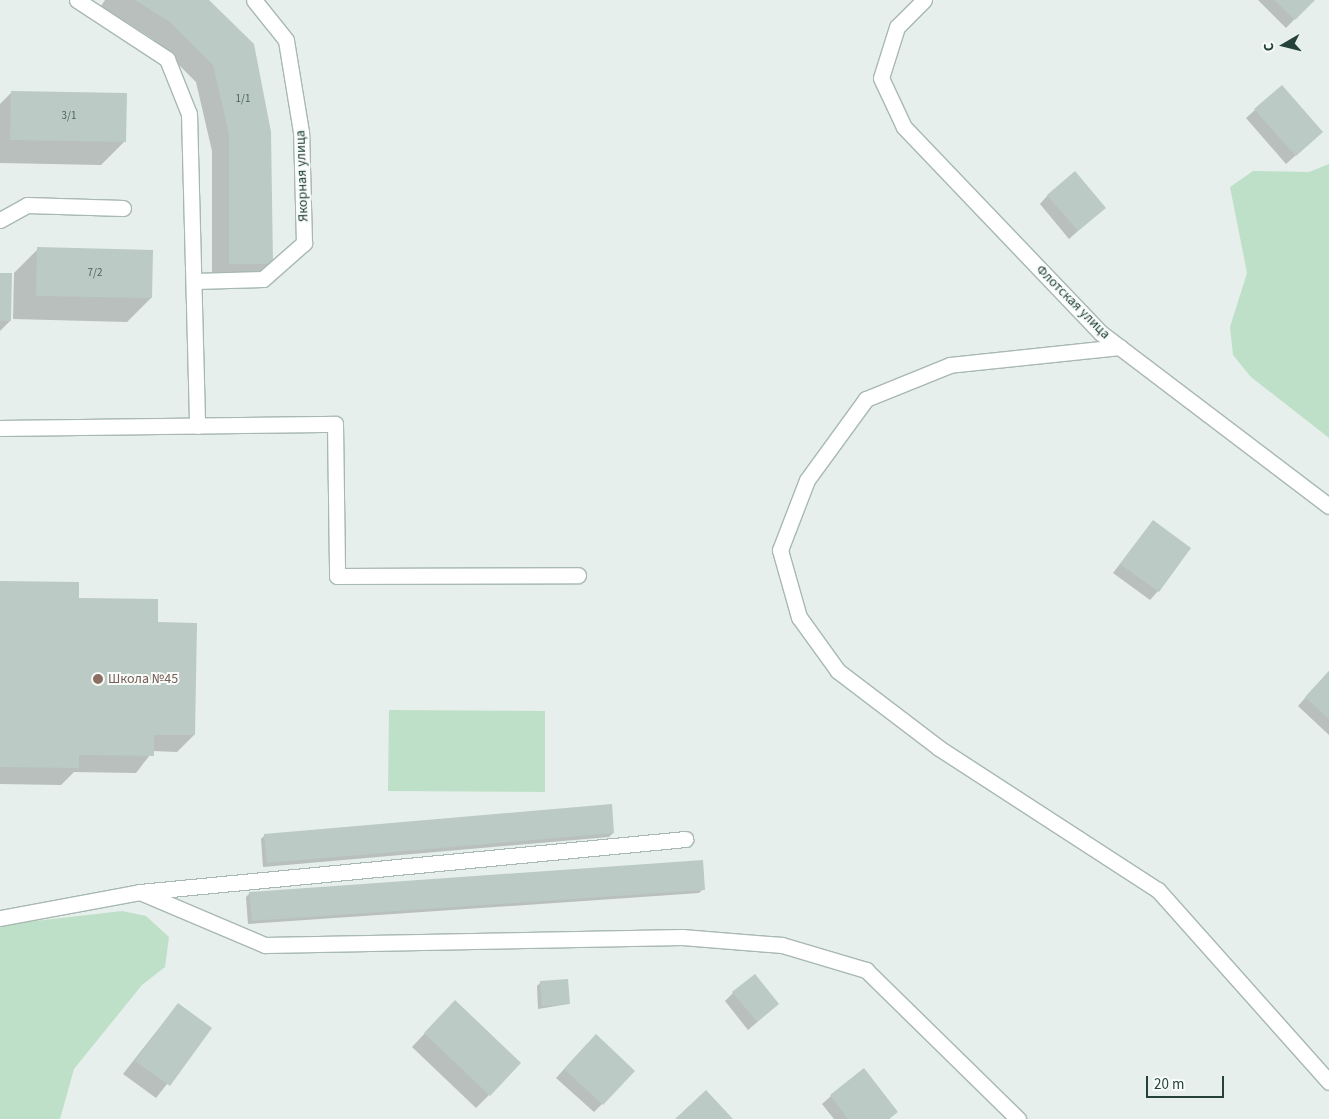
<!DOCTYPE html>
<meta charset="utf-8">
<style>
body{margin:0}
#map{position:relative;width:1329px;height:1119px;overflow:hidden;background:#e6efeb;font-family:"Source Sans 3",sans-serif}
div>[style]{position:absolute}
.green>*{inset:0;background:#bfe0c8}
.shadow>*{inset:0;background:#0003}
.building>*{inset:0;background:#bbcac4}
.roads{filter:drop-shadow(1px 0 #a8b8b2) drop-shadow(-1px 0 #a8b8b2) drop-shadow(0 1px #a8b8b2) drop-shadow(0 -1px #a8b8b2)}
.minor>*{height:15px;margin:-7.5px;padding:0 7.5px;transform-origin:7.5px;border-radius:7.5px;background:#fff}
.dots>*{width:14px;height:14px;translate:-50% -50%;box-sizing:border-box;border:2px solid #f7fbf9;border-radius:50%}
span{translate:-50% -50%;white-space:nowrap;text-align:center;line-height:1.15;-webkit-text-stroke:4px #f7fbf9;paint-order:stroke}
.number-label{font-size:11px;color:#4a645c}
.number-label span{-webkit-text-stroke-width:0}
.street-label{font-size:14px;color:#24423a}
.education-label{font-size:14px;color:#785e54}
.left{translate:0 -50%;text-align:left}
.north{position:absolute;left:1259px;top:20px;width:50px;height:50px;-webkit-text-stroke:4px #f7fbf9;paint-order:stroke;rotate:262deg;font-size:14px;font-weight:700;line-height:20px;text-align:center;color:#24423a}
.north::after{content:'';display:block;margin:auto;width:18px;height:22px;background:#24423a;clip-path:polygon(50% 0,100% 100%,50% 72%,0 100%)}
.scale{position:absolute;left:1146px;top:1076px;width:78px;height:22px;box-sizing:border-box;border:2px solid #24423a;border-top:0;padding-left:6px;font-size:15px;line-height:18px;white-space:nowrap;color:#24423a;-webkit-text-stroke:4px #f7fbf9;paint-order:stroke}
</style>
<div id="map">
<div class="green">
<div style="clip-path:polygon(1329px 164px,1329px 438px,1251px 377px,1233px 355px,1230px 327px,1247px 273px,1230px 187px,1253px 171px,1309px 172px)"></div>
<div style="clip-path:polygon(389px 710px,545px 711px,545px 792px,388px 791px)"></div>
<div style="clip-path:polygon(122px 911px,146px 916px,169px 937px,165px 967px,142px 985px,74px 1069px,60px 1119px,0 1119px,0 925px)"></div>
</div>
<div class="shadow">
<div style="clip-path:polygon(105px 0,208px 0,272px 263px,255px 280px,212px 280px,212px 151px,196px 82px,153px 39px,101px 6px)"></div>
<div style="clip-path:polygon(1258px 0,1313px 0,1286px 28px)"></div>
<div style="clip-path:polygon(12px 92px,125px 141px,101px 165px,0 163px,0 104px)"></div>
<div style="clip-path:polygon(1255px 110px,1313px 140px,1286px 164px,1246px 118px)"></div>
<div style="clip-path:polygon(1048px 195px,1104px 208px,1069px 239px,1040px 204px)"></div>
<div style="clip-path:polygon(38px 249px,151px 298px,127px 322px,13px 319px,14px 273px)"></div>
<div style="clip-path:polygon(0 274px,10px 321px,0 331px)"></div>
<div style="clip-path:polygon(1153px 521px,1158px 591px,1150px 600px,1113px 573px)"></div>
<div style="clip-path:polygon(0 582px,78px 599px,156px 623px,194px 735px,177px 752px,153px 751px,136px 773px,74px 772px,61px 785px,0 784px)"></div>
<div style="clip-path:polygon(1329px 671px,1329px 735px,1298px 706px)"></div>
<div style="clip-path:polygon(613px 833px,609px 837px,263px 867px,261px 839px,265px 835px)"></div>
<div style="clip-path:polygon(703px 889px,699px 893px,248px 924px,246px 897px,250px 893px)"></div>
<div style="clip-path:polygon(541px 982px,568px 1004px,538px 1009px,537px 986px)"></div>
<div style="clip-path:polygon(733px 993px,778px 1004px,748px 1030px,725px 1001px)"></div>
<div style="clip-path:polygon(178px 1004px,211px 1028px,156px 1098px,123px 1074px)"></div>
<div style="clip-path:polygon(442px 1015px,489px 1095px,476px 1108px,412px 1047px)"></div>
<div style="clip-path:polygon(587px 1044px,602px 1104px,594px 1112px,556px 1078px)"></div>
<div style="clip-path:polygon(831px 1096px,897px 1112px,889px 1119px,834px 1119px,822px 1104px)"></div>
</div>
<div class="building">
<div style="clip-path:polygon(135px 0,209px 0,254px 44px,271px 132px,273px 264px,229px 264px,229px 134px,213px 65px,170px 22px)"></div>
<div style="clip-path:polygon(1275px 0,1315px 0,1295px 20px)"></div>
<div style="clip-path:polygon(1282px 85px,1323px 132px,1296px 156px,1254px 109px)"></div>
<div style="clip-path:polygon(11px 91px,127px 93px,126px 142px,10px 140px)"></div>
<div style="clip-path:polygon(1075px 171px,1106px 208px,1078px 231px,1047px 195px)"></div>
<div style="clip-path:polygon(37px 247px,153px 250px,152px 298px,36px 296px)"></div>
<div style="clip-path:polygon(0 273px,12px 273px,11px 321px,0 321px)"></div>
<div style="clip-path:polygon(1153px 520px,1191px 548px,1159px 592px,1120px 564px)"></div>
<div style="clip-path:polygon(0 581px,79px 582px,79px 598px,158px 599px,158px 622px,197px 623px,195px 735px,154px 735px,154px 756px,79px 755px,79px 768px,0 767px)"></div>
<div style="clip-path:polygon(1329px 671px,1329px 719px,1305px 697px)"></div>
<div style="clip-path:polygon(612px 804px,614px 833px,267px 863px,264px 834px)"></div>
<div style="clip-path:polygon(703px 860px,705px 890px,252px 921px,249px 892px)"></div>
<div style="clip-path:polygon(755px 974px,779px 1004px,757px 1022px,732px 992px)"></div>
<div style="clip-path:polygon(568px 979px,570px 1004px,542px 1006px,540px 981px)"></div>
<div style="clip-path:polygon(455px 1000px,521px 1063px,490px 1096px,424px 1033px)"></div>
<div style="clip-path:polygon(178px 1003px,212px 1028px,170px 1086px,135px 1061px)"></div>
<div style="clip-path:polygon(596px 1034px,635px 1071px,603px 1105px,564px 1069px)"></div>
<div style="clip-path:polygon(864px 1068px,898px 1112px,889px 1119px,848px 1119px,830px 1095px)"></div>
<div style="clip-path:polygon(706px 1090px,733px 1119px,675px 1119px)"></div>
</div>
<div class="roads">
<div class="minor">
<div style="left:77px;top:0;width:108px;rotate:33.2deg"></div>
<div style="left:167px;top:59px;width:59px;rotate:68.2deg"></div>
<div style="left:189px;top:114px;width:312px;rotate:88.5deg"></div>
<div style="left:924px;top:0;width:38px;rotate:135deg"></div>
<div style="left:897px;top:27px;width:53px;rotate:107.4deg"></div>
<div style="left:881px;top:78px;width:54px;rotate:64.9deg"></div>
<div style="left:904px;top:127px;width:285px;rotate:46.3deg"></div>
<div style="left:1101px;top:333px;width:286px;rotate:37.2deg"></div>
<div style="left:0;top:220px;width:31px;rotate:-29deg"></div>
<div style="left:27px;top:205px;width:96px;rotate:1.8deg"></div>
<div style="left:195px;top:281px;width:68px;rotate:-1.7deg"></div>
<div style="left:263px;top:279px;width:55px;rotate:-41.3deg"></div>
<div style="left:304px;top:243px;width:111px;rotate:-91.5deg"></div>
<div style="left:301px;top:132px;width:93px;rotate:-99.3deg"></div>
<div style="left:286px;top:40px;width:51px;rotate:-128.7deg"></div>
<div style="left:1120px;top:347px;width:171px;rotate:174deg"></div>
<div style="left:950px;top:365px;width:91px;rotate:158deg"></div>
<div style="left:866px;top:399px;width:100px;rotate:126.1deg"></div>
<div style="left:807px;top:480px;width:75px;rotate:111.1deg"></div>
<div style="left:780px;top:550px;width:70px;rotate:74.2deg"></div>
<div style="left:799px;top:617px;width:67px;rotate:54.2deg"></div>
<div style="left:838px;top:671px;width:127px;rotate:37.3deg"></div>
<div style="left:939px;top:748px;width:261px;rotate:33deg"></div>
<div style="left:1158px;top:890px;width:257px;rotate:48.3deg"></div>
<div style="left:0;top:428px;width:335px;rotate:-0.7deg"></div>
<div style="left:335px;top:424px;width:152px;rotate:89.2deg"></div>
<div style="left:337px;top:576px;width:241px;rotate:-0.2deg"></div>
<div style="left:140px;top:892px;width:136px;rotate:23deg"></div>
<div style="left:265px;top:945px;width:417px;rotate:-1.1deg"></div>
<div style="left:682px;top:937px;width:100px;rotate:4.6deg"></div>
<div style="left:782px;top:945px;width:88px;rotate:16.6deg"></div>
<div style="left:866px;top:970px;width:213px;rotate:44.4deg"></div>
<div style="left:0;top:918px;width:142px;rotate:-10.5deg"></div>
<div style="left:140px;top:892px;width:548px;rotate:-5.55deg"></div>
</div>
</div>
<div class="dots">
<div style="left:98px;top:679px;background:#8d6e63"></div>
</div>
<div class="number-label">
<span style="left:243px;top:99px">1/1</span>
<span style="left:69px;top:116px">3/1</span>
<span style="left:95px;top:273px">7/2</span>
</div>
<div class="street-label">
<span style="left:302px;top:176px;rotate:-92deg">Якорная улица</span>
<span style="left:1073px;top:302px;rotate:45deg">Флотская улица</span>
</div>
<div class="education-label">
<span class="left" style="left:108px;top:679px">Школа №45</span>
</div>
<div class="north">С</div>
<div class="scale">20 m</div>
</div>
